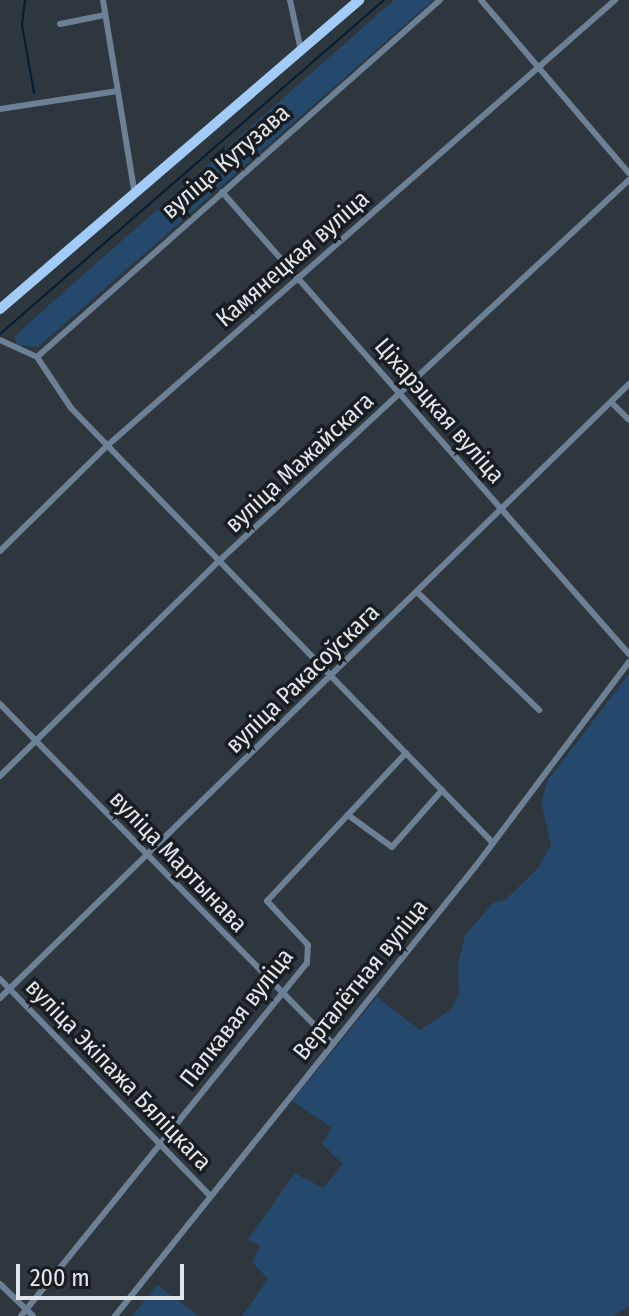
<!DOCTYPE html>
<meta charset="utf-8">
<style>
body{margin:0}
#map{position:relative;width:629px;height:1316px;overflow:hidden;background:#2e363e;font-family:"Fira Sans Condensed",sans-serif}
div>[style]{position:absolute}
.green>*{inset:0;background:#24496c}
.stream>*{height:2px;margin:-1px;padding:0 1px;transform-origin:1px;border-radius:1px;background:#041d33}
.street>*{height:6px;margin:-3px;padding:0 3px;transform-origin:3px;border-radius:3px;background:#6c8196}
.primary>*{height:10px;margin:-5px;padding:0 5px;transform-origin:5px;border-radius:5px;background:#a2ccf7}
span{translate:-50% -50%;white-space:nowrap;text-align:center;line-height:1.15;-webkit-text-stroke:7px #191d21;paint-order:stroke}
.street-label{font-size:24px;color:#e1e6eb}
.scale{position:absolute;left:16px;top:1264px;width:168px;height:36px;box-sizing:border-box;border:4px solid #e1e6eb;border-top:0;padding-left:10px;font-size:24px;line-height:28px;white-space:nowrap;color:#e1e6eb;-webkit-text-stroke:6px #191d21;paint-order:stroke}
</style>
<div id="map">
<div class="green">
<div style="clip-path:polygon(394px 0,433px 0,38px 347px,18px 345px,14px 337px,39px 314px)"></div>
<div style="clip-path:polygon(629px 674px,629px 1306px,613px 1316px,242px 1316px,268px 1279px,252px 1262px,260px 1246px,248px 1239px,295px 1173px,323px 1188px,343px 1164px,322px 1144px,332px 1128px,292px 1101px,377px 997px,420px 1030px,450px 1010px,459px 994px,458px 965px,465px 935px,493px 903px,505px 900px,538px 868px,551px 845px,541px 802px,548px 780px)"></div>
<div style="clip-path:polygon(157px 1285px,199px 1316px,132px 1316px)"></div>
</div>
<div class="stream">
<div style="left:25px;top:0;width:25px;rotate:97deg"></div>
<div style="left:22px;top:25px;width:69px;rotate:80deg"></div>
<div style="left:0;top:334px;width:509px;rotate:-41.02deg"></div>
</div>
<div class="street">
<div style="left:103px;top:0;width:198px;rotate:80.7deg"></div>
<div style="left:290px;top:0;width:52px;rotate:77.8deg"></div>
<div style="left:440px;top:0;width:538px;rotate:138.46deg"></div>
<div style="left:37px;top:357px;width:61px;rotate:56.3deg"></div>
<div style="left:71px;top:408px;width:606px;rotate:45.87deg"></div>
<div style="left:481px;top:0;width:228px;rotate:49.5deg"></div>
<div style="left:60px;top:24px;width:46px;rotate:-11.3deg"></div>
<div style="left:0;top:109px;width:119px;rotate:-8.7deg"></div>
<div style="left:222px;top:192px;width:616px;rotate:48.62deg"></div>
<div style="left:0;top:340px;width:41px;rotate:24.7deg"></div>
<div style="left:611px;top:402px;width:25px;rotate:45deg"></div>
<div style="left:0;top:551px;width:151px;rotate:-44.5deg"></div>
<div style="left:108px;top:445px;width:675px;rotate:-41.27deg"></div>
<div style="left:417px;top:592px;width:170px;rotate:44deg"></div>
<div style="left:0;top:704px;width:476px;rotate:45.6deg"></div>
<div style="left:0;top:776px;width:307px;rotate:-44.5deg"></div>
<div style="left:219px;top:561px;width:560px;rotate:-42.9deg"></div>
<div style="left:348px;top:815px;width:54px;rotate:36deg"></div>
<div style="left:392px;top:847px;width:76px;rotate:-48.7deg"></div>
<div style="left:0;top:979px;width:302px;rotate:45.9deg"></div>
<div style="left:0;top:998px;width:879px;rotate:-44.31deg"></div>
<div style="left:0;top:1284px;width:46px;rotate:44.1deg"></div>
<div style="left:21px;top:1316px;width:454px;rotate:-51deg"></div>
<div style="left:307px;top:963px;width:18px;rotate:-87deg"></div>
<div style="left:308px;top:945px;width:60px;rotate:-133deg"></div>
<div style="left:267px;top:901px;width:203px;rotate:-46.8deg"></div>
<div style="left:115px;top:1316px;width:576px;rotate:-51.28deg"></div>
<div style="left:475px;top:867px;width:256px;rotate:-53.1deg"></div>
</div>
<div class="primary">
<div style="left:0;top:309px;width:474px;rotate:-40.7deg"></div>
</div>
<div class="street-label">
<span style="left:226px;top:162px;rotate:-41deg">вуліца Кутузава</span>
<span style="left:293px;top:259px;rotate:-41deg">Камянецкая вуліца</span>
<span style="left:439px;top:411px;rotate:49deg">Ціхарэцкая вуліца</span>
<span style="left:300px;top:463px;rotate:-43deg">вуліца Мажайскага</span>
<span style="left:303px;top:679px;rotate:-44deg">вуліца Ракасоўскага</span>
<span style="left:178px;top:862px;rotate:46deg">вуліца Мартынава</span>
<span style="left:361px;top:980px;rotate:-51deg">Верталётная вуліца</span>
<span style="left:237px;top:1018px;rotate:-52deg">Палкавая вуліца</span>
<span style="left:118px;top:1075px;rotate:46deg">вуліца Экіпажа Бяліцкага</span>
</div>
<div class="scale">200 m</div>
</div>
